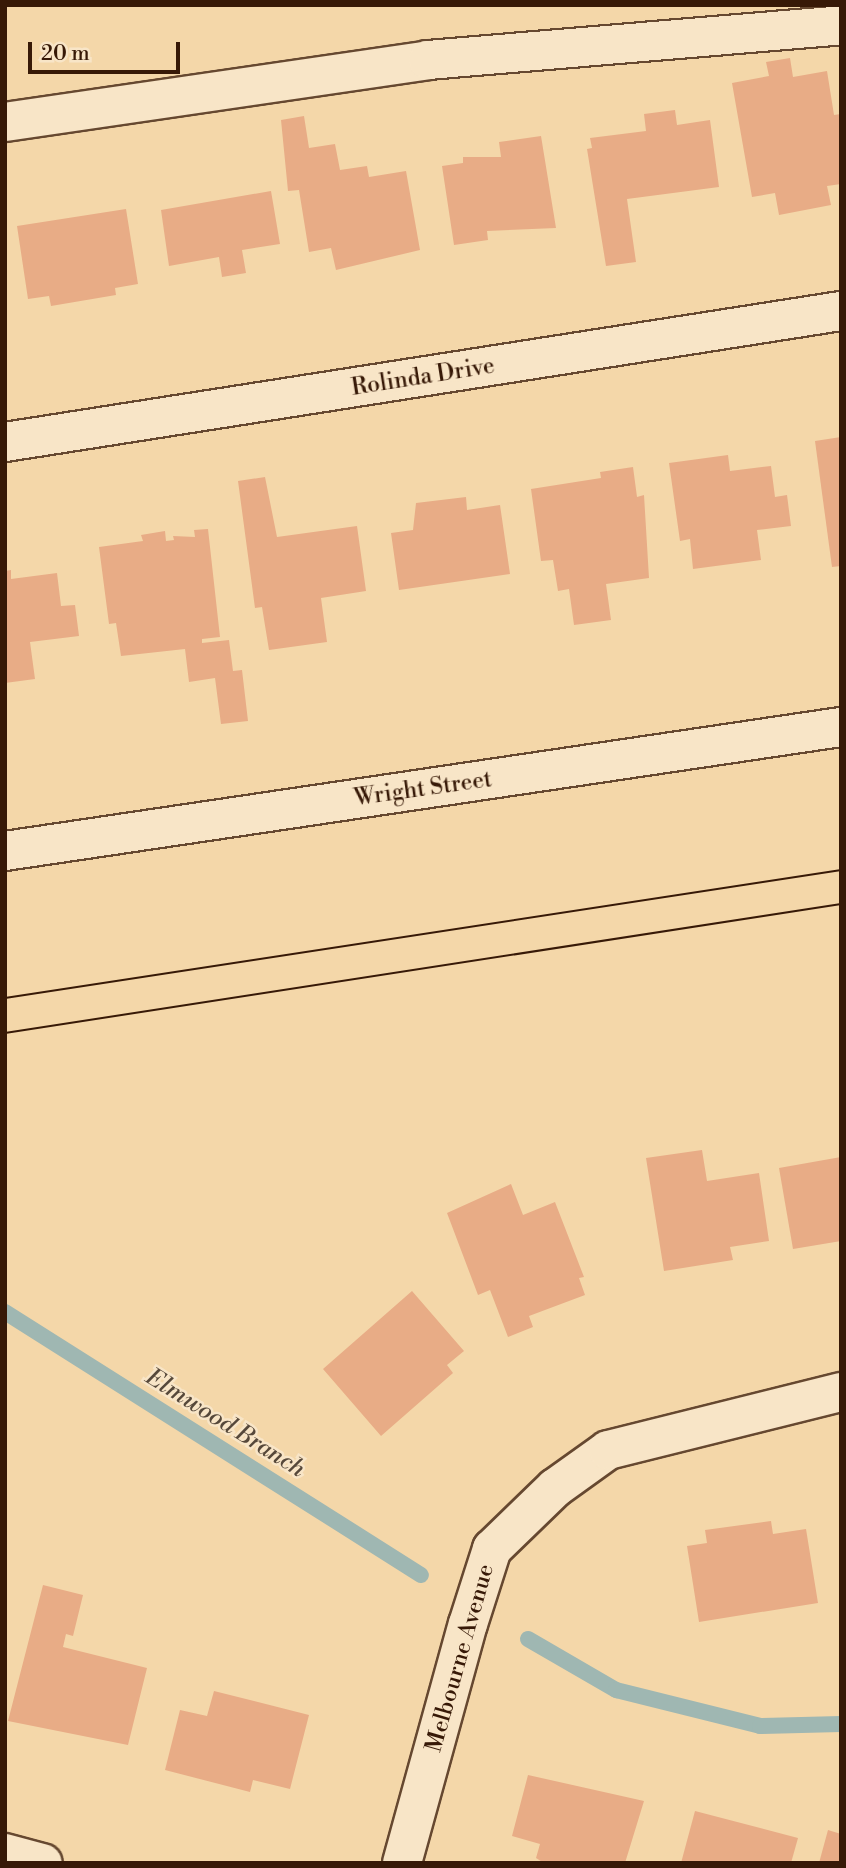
<!DOCTYPE html>
<style>
body{margin:0}
#map{position:relative;width:846px;height:1868px;overflow:hidden;background:#f4d7a9;font-family:"Libre Bodoni",serif}
div>[style]{position:absolute}
.stream>*{height:16px;margin:-8px;padding:0 8px;transform-origin:8px;border-radius:8px;background:#9fb7b2}
.building>*{inset:0;background:#e8ac86}
.roads{filter:drop-shadow(2px 0 #664830) drop-shadow(-2px 0 #664830) drop-shadow(0 2px #664830) drop-shadow(0 -2px #664830)}
.minor>*{height:38px;margin:-19px;padding:0 19px;transform-origin:19px;border-radius:19px;background:#f8e5c7}
.tram>*{height:2px;margin:-1px;padding:0 1px;transform-origin:1px;border-radius:1px;background:#371907}
span{translate:-50% -50%;white-space:nowrap;text-align:center;line-height:1.15;-webkit-text-stroke:5px #f8e5c7;paint-order:stroke}
.street-label{font-size:23px;color:#371907}
.water-label{font-size:24px;color:#56483a;font-style:italic}
.frame{position:absolute;inset:0;border:7px solid #371907;pointer-events:none}
.scale{position:absolute;left:28px;top:42px;width:152px;height:32px;box-sizing:border-box;border:4px solid #371907;border-top:0;padding-left:9px;font-size:21px;line-height:24px;white-space:nowrap;color:#371907;-webkit-text-stroke:5px #f8e5c7;paint-order:stroke}
</style>
<div id="map">
<div class="stream">
<div style="left:5px;top:1312px;width:492px;rotate:32.3deg"></div>
<div style="left:528px;top:1639px;width:102px;rotate:30.1deg"></div>
<div style="left:616px;top:1690px;width:148px;rotate:14deg"></div>
<div style="left:760px;top:1726px;width:81px;rotate:-1.4deg"></div>
</div>
<div class="building">
<div style="clip-path:polygon(790px 58px,793px 77px,827px 71px,834px 115px,841px 114px,841px 184px,827px 186px,831px 205px,779px 215px,775px 193px,752px 197px,732px 83px,769px 76px,766px 62px)"></div>
<div style="clip-path:polygon(675px 110px,677px 125px,710px 120px,719px 187px,627px 199px,636px 262px,606px 266px,587px 149px,592px 148px,590px 138px,646px 131px,644px 114px)"></div>
<div style="clip-path:polygon(304px 116px,309px 148px,335px 144px,340px 170px,367px 166px,369px 177px,406px 171px,420px 250px,336px 270px,331px 248px,309px 252px,299px 190px,288px 191px,281px 120px)"></div>
<div style="clip-path:polygon(541px 136px,556px 228px,487px 231px,488px 240px,454px 245px,442px 166px,463px 163px,463px 157px,501px 157px,499px 142px)"></div>
<div style="clip-path:polygon(271px 191px,280px 244px,242px 250px,246px 273px,222px 277px,219px 257px,169px 266px,161px 210px)"></div>
<div style="clip-path:polygon(126px 209px,138px 284px,115px 288px,116px 295px,51px 306px,49px 296px,28px 299px,17px 226px)"></div>
<div style="clip-path:polygon(841px 437px,841px 566px,832px 567px,815px 441px)"></div>
<div style="clip-path:polygon(728px 455px,730px 471px,771px 466px,775px 497px,787px 495px,791px 526px,757px 530px,761px 560px,693px 569px,690px 539px,680px 541px,669px 463px)"></div>
<div style="clip-path:polygon(633px 467px,637px 497px,644px 495px,649px 578px,606px 584px,611px 620px,574px 625px,569px 589px,558px 591px,553px 560px,541px 561px,531px 489px,601px 478px,600px 472px)"></div>
<div style="clip-path:polygon(265px 477px,277px 537px,357px 526px,366px 591px,321px 598px,327px 642px,269px 650px,262px 607px,255px 608px,238px 481px)"></div>
<div style="clip-path:polygon(466px 497px,467px 510px,500px 505px,510px 574px,399px 590px,391px 533px,413px 530px,416px 503px)"></div>
<div style="clip-path:polygon(208px 529px,220px 637px,202px 639px,202px 643px,229px 640px,233px 671px,242px 670px,248px 721px,221px 724px,215px 678px,189px 682px,185px 649px,121px 656px,116px 623px,109px 624px,99px 547px,143px 541px,141px 535px,165px 531px,166px 541px,174px 540px,173px 536px,195px 537px,194px 530px)"></div>
<div style="clip-path:polygon(11px 570px,11px 579px,57px 573px,61px 606px,75px 605px,79px 636px,30px 642px,35px 679px,5px 683px,5px 571px)"></div>
<div style="clip-path:polygon(702px 1150px,707px 1181px,759px 1173px,769px 1241px,730px 1247px,733px 1260px,664px 1271px,646px 1158px)"></div>
<div style="clip-path:polygon(841px 1157px,841px 1241px,793px 1249px,779px 1168px)"></div>
<div style="clip-path:polygon(511px 1184px,523px 1215px,555px 1202px,584px 1277px,579px 1278px,585px 1295px,529px 1316px,533px 1327px,508px 1337px,490px 1290px,478px 1295px,447px 1213px)"></div>
<div style="clip-path:polygon(412px 1291px,464px 1351px,447px 1365px,453px 1373px,381px 1436px,323px 1369px)"></div>
<div style="clip-path:polygon(771px 1521px,773px 1534px,806px 1529px,818px 1603px,699px 1622px,687px 1546px,707px 1543px,705px 1530px)"></div>
<div style="clip-path:polygon(43px 1585px,83px 1595px,73px 1636px,66px 1634px,63px 1647px,147px 1668px,128px 1745px,8px 1721px)"></div>
<div style="clip-path:polygon(214px 1691px,309px 1715px,290px 1789px,253px 1780px,250px 1792px,165px 1770px,180px 1710px,207px 1716px)"></div>
<div style="clip-path:polygon(528px 1775px,644px 1801px,625px 1863px,544px 1863px,536px 1858px,540px 1844px,512px 1836px)"></div>
<div style="clip-path:polygon(695px 1811px,798px 1838px,791px 1863px,681px 1863px)"></div>
<div style="clip-path:polygon(828px 1830px,841px 1834px,841px 1863px,819px 1863px)"></div>
</div>
<div class="roads">
<div class="minor">
<div style="left:5px;top:122px;width:428px;rotate:-8.3deg"></div>
<div style="left:428px;top:60px;width:414px;rotate:-4.8deg"></div>
<div style="left:5px;top:442px;width:846px;rotate:-8.91deg"></div>
<div style="left:5px;top:851px;width:845px;rotate:-8.44deg"></div>
<div style="left:5px;top:1853px;width:39px;rotate:15deg"></div>
<div style="left:402px;top:1863px;width:248px;rotate:-74.6deg"></div>
<div style="left:468px;top:1624px;width:79px;rotate:-72.3deg"></div>
<div style="left:492px;top:1549px;width:88px;rotate:-44.1deg"></div>
<div style="left:555px;top:1488px;width:65px;rotate:-35.6deg"></div>
<div style="left:608px;top:1450px;width:240px;rotate:-14deg"></div>
</div>
</div>
<div class="tram">
<div style="left:5px;top:998px;width:846px;rotate:-8.7deg"></div>
<div style="left:5px;top:1033px;width:846px;rotate:-8.77deg"></div>
</div>
<div class="street-label">
<span style="left:423px;top:377px;rotate:-9deg">Rolinda Drive</span>
<span style="left:423px;top:789px;rotate:-8deg">Wright Street</span>
<span style="left:460px;top:1658px;rotate:-74deg">Melbourne Avenue</span>
</div>
<div class="water-label">
<span style="left:225px;top:1424px;rotate:32deg">Elmwood Branch</span>
</div>
<div class="frame"></div>
<div class="scale">20 m</div>
</div>
